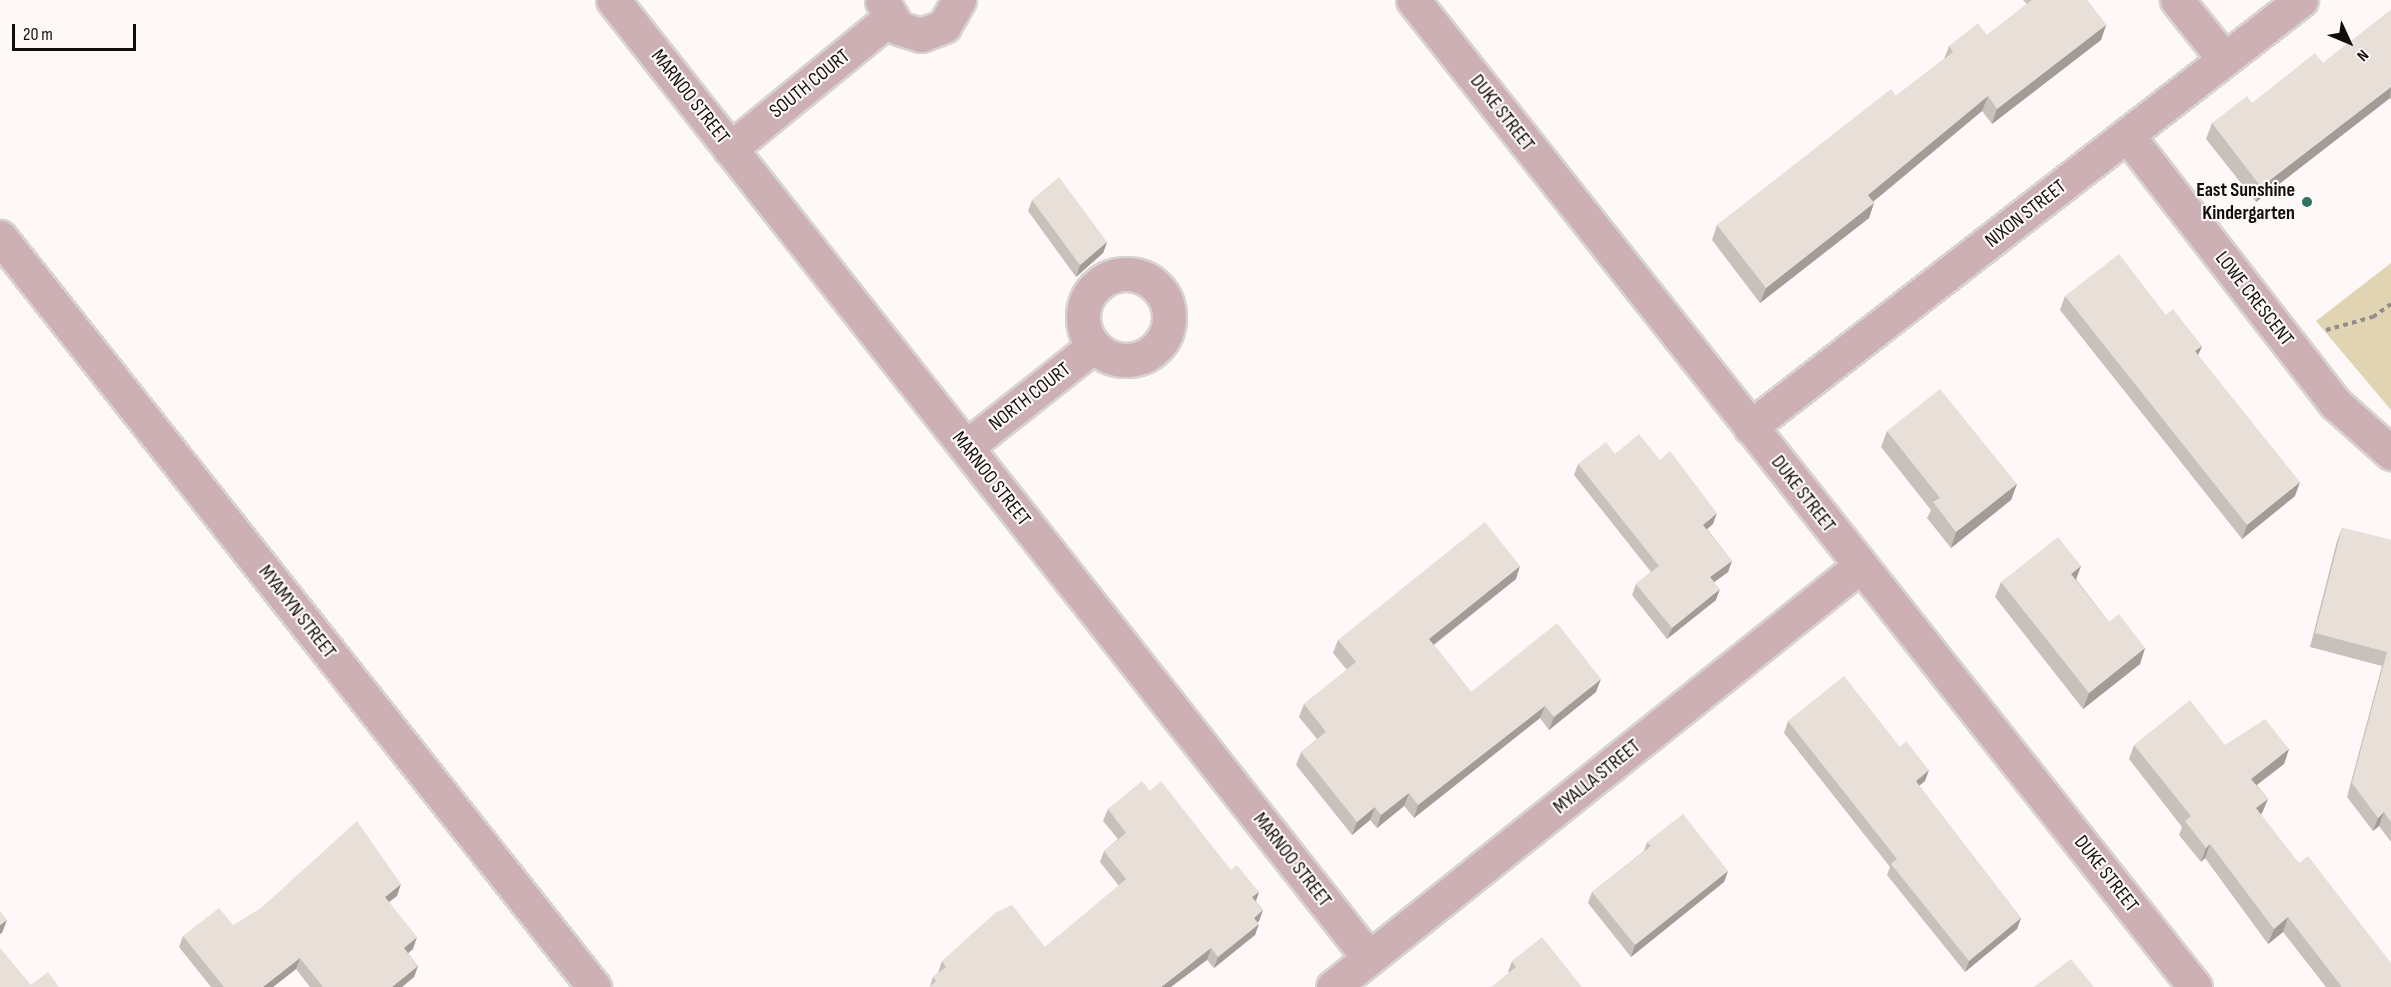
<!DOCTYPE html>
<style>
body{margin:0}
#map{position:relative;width:2391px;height:987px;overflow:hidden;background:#fef9f8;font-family:"Sofia Sans Condensed",sans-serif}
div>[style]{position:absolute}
.green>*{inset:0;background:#e0d4b2}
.path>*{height:4px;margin-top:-2px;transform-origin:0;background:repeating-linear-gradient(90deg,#928d8c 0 4.5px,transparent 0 9px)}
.roads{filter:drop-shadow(2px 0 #d8d3d2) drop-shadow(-2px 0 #d8d3d2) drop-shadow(0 2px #d8d3d2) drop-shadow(0 -2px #d8d3d2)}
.minor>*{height:33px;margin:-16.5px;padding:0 16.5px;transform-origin:16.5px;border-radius:16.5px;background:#cdb0b4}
.minor>.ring{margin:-16.5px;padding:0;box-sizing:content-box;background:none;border:33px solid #cdb0b4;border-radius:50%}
.wall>*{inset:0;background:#c8c0ba}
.shaded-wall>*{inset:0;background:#a29c97}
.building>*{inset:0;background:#e8dfd8}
.dots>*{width:16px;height:16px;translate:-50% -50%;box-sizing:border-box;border:3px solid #fef9f8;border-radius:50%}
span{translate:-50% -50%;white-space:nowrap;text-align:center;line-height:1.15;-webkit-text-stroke:4.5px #fef9f8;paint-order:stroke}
.street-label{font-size:20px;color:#120e0d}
.poi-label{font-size:20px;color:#120e0d;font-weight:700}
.right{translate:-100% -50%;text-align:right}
.north{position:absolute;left:2319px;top:12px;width:60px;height:60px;-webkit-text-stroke:4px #fef9f8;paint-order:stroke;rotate:134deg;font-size:16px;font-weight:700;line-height:24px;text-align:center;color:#120e0d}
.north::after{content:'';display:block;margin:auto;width:21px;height:27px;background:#120e0d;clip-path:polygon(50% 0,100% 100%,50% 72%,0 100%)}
.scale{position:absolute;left:12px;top:24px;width:124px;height:27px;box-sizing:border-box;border:3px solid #120e0d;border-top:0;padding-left:8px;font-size:18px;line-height:21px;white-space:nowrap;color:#120e0d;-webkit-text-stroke:4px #fef9f8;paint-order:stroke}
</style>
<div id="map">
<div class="green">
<div style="clip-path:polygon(2391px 263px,2391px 410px,2316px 321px)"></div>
</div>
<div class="path">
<div style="left:2326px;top:330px;width:49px;rotate:-15.5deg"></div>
<div style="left:2373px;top:317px;width:22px;rotate:-36deg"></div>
</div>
<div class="roads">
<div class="minor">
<div style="left:613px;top:0;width:1220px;rotate:51.72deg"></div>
<div style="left:1413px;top:0;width:1259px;rotate:51.61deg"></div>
<div style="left:2177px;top:0;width:75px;rotate:51.5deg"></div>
<div style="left:882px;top:1px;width:31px;rotate:59deg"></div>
<div style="left:898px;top:28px;width:24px;rotate:17deg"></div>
<div style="left:921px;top:35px;width:25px;rotate:-21deg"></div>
<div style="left:944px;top:26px;width:30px;rotate:-60deg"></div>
<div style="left:2127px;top:135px;width:341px;rotate:52.2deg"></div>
<div style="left:2336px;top:404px;width:74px;rotate:41.7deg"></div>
<div style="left:730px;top:149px;width:205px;rotate:-39.3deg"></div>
<div style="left:0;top:237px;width:957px;rotate:51.62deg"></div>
<div class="ring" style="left:1083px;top:274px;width:53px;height:53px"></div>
<div style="left:1750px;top:427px;width:697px;rotate:-37.77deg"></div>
<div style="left:966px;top:447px;width:163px;rotate:-38.3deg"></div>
<div style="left:1333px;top:987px;width:675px;rotate:-38.62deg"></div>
</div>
</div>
<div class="wall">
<div style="clip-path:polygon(2023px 0,2087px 0,2106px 25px,2101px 40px,1992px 124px,1982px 111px,1873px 202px,1874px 203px,1869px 218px,1760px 303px,1712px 240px,1717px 225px,1896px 96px,1944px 59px,1949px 46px,1987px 35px,2027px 4px)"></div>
<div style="clip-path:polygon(2391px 10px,2391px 100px,2390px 98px,2256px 202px,2206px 139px,2212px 123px,2252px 103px,2323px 63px)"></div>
<div style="clip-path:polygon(1032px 200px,1107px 242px,1103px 253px,1076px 277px,1028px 211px)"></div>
<div style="clip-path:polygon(2065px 296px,2166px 315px,2202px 346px,2198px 355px,2295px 496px,2242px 539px,2060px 310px)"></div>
<div style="clip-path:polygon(1887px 431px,2017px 484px,2011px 500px,1951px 548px,1927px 518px,1931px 510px,1881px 447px)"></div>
<div style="clip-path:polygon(1615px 454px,1713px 524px,1707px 529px,1732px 561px,1728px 572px,1714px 582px,1716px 600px,1667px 639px,1632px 595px,1636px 584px,1651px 572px,1574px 475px,1578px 464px)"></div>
<div style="clip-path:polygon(2342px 528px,2391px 540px,2391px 842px,2379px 826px,2373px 831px,2347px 797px,2382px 666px,2310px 647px,2337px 541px)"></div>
<div style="clip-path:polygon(2081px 566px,2076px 579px,2109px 622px,2145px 648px,2140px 664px,2083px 709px,1995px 597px,2001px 582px)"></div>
<div style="clip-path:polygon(1516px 579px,1434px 645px,1471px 692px,1596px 692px,1549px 730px,1540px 718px,1414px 818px,1404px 806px,1377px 828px,1370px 820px,1352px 835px,1296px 765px,1301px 752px,1317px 739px,1299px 717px,1304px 704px,1347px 670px,1333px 653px,1338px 640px)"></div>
<div style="clip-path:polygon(1788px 721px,1925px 781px,1919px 786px,2021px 918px,2017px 929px,1965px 972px,1887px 875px,1890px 867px,1784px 733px)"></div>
<div style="clip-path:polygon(2134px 745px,2225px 745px,2289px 749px,2284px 764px,2257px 785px,2268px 799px,2262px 813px,2261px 815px,2391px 987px,2326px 987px,2283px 932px,2268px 944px,2205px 858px,2201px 862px,2179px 835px,2182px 827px,2129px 759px)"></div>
<div style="clip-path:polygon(1150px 791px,1231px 870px,1259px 892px,1256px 901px,1263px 910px,1259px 921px,1258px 922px,1255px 935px,1214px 968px,1207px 960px,930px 986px,933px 977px,938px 973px,942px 961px,1045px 947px,1119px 886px,1100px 862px,1104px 851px,1118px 839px,1103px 821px,1108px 809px)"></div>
<div style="clip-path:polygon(1647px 842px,1728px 871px,1724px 882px,1631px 957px,1588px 903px,1592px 892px,1644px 851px)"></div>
<div style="clip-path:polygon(397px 896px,389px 902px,413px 949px,408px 953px,418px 966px,414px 977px,402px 987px,310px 987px,296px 969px,273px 987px,211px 987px,179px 947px,183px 936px)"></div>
<div style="clip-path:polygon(1512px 961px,1582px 987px,1508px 972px)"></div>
</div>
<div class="shaded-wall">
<div style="clip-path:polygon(2106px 25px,2101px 40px,1992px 124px,1997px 109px)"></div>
<div style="clip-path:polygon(2391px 87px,2390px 98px,2256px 202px,2261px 187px)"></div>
<div style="clip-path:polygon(1988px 96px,1982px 111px,1863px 210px,1868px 195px)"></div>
<div style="clip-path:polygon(1874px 203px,1869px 218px,1760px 303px,1766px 288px)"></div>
<div style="clip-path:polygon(1107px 242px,1103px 253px,1076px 277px,1080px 265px)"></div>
<div style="clip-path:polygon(2202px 346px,2196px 360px,2195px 351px)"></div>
<div style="clip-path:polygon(2300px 482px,2295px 496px,2242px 539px,2247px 525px)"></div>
<div style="clip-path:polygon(2017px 484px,2011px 500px,1951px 548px,1956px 532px)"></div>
<div style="clip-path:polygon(1717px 513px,1713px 524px,1699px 536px,1703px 525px)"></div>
<div style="clip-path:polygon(1732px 561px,1728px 572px,1706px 588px,1710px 577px)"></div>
<div style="clip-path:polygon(1520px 566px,1516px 579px,1424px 652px,1429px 639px)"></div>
<div style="clip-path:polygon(2081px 566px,2075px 582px,2071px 574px)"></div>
<div style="clip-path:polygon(1720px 589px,1716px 600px,1667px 639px,1672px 628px)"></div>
<div style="clip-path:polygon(2145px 648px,2140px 664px,2083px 709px,2089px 693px)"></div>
<div style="clip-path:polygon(1601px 679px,1596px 692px,1549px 730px,1554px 717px)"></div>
<div style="clip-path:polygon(1545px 706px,1540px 718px,1414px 818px,1418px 805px)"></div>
<div style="clip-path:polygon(2289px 749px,2284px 764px,2246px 793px,2251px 779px)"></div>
<div style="clip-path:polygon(1929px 770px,1925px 781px,1911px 792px,1916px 781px)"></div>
<div style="clip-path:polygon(1409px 793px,1404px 806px,1377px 828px,1381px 815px)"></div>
<div style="clip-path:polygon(2268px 799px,2262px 813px,2250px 823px,2256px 808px)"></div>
<div style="clip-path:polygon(1375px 807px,1370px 820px,1352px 835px,1357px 822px)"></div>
<div style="clip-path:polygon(2384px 812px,2379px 826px,2373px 831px,2378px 818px)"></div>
<div style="clip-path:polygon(2210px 844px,2205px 858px,2201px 862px,2206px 848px)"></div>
<div style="clip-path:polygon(1728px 871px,1724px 882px,1631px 957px,1635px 945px)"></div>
<div style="clip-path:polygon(401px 884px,397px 896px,381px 908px,385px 897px)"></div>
<div style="clip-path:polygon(1259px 892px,1255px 903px,1252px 897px)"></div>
<div style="clip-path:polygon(1263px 910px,1259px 921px,1250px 929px,1254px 918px)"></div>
<div style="clip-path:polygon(2288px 917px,2283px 932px,2268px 944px,2274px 929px)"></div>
<div style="clip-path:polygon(2021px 918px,2017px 929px,1965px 972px,1969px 961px)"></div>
<div style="clip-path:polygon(7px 920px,2px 933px,0 934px,0 925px)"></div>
<div style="clip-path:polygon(1259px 924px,1255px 935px,1214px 968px,1218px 957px)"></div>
<div style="clip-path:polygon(417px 937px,413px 949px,400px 960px,404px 948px)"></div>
<div style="clip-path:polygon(1211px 948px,1207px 960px,1171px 987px,1161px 987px)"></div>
<div style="clip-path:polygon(300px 958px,296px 969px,273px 987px,263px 987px)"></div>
<div style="clip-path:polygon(418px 966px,414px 977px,402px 987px,392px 987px)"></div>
</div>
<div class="building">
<div style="clip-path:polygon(2032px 0,2087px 0,2106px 25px,1997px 109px,1988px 96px,1868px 195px,1874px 203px,1766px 288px,1717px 225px,1891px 89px,1896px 96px,1953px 52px,1949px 46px,1978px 23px,1987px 35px)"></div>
<div style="clip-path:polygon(2391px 10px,2391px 87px,2261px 187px,2212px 123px,2247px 96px,2252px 103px,2315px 53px,2323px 63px)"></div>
<div style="clip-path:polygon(1059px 177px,1107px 242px,1080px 265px,1032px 200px)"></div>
<div style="clip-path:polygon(2119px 254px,2166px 315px,2173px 309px,2202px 346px,2195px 351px,2300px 482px,2247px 525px,2065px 296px)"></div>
<div style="clip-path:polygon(1940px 389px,2017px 484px,1956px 532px,1933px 502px,1940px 498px,1887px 431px)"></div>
<div style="clip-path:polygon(1639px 434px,1660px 460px,1670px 451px,1717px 513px,1703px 525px,1732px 561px,1710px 577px,1720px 589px,1672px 628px,1636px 584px,1659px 566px,1578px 464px,1606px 442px,1615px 454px)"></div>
<div style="clip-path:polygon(1485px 522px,1520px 566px,1429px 639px,1471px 692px,1557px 623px,1601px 679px,1554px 717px,1545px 706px,1418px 805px,1409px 793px,1381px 815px,1375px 807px,1357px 822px,1301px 752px,1326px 732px,1304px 704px,1356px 662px,1338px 640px)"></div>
<div style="clip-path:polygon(2342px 528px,2391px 540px,2391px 822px,2384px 812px,2378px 818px,2352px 783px,2387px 652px,2315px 633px)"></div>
<div style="clip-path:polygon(2058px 537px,2081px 566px,2071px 574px,2109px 622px,2119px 614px,2145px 648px,2089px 693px,2001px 582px)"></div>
<div style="clip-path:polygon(1844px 676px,1900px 747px,1906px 741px,1929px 770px,1916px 781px,2021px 918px,1969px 961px,1891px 864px,1897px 859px,1788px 721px)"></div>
<div style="clip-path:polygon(2190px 700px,2225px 745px,2265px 719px,2289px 749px,2251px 779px,2268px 799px,2256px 808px,2299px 863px,2308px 856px,2391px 963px,2391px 987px,2342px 987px,2288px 917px,2274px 929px,2210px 844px,2206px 848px,2185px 821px,2191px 816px,2134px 745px)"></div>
<div style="clip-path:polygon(1142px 781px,1150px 791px,1161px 781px,1231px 870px,1237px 865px,1259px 892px,1252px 897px,1263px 910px,1254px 918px,1259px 924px,1218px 957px,1211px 948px,1161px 987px,929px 987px,936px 981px,933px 977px,946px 967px,942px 961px,995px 913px,1012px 905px,1045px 947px,1126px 879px,1104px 851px,1126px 833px,1108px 809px)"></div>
<div style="clip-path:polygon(1683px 814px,1728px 871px,1635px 945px,1592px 892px,1651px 846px,1647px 842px)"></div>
<div style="clip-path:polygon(357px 821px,401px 884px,385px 897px,417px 937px,404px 948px,418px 966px,392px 987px,323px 987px,300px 958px,263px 987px,224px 987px,183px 936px,219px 908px,233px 925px,261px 908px)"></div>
<div style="clip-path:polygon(0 911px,7px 920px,0 925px)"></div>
<div style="clip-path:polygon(1542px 937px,1582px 987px,1491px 987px,1516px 967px,1512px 961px)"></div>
<div style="clip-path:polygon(0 948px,31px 985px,48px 972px,59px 987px,0 987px)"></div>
<div style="clip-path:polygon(2071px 959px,2094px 987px,2034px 987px)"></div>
</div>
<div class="dots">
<div style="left:2307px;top:202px;background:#2f7162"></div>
</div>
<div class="street-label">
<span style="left:810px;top:84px;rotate:-39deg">SOUTH COURT</span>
<span style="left:690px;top:97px;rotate:52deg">MARNOO STREET</span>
<span style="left:1502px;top:113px;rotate:52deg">DUKE STREET</span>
<span style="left:2026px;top:214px;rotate:-38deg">NIXON STREET</span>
<span style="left:2254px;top:299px;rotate:52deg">LOWE CRESCENT</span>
<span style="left:1030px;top:397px;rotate:-38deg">NORTH COURT</span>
<span style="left:991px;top:479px;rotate:52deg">MARNOO STREET</span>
<span style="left:1803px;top:494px;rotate:52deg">DUKE STREET</span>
<span style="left:297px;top:612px;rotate:52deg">MYAMYN STREET</span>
<span style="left:1597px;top:777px;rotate:-39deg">MYALLA STREET</span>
<span style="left:1292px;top:860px;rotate:52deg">MARNOO STREET</span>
<span style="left:2106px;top:874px;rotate:52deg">DUKE STREET</span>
</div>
<div class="poi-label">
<span class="right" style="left:2295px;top:202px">East Sunshine<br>Kindergarten</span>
</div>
<div class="north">N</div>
<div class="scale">20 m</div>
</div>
